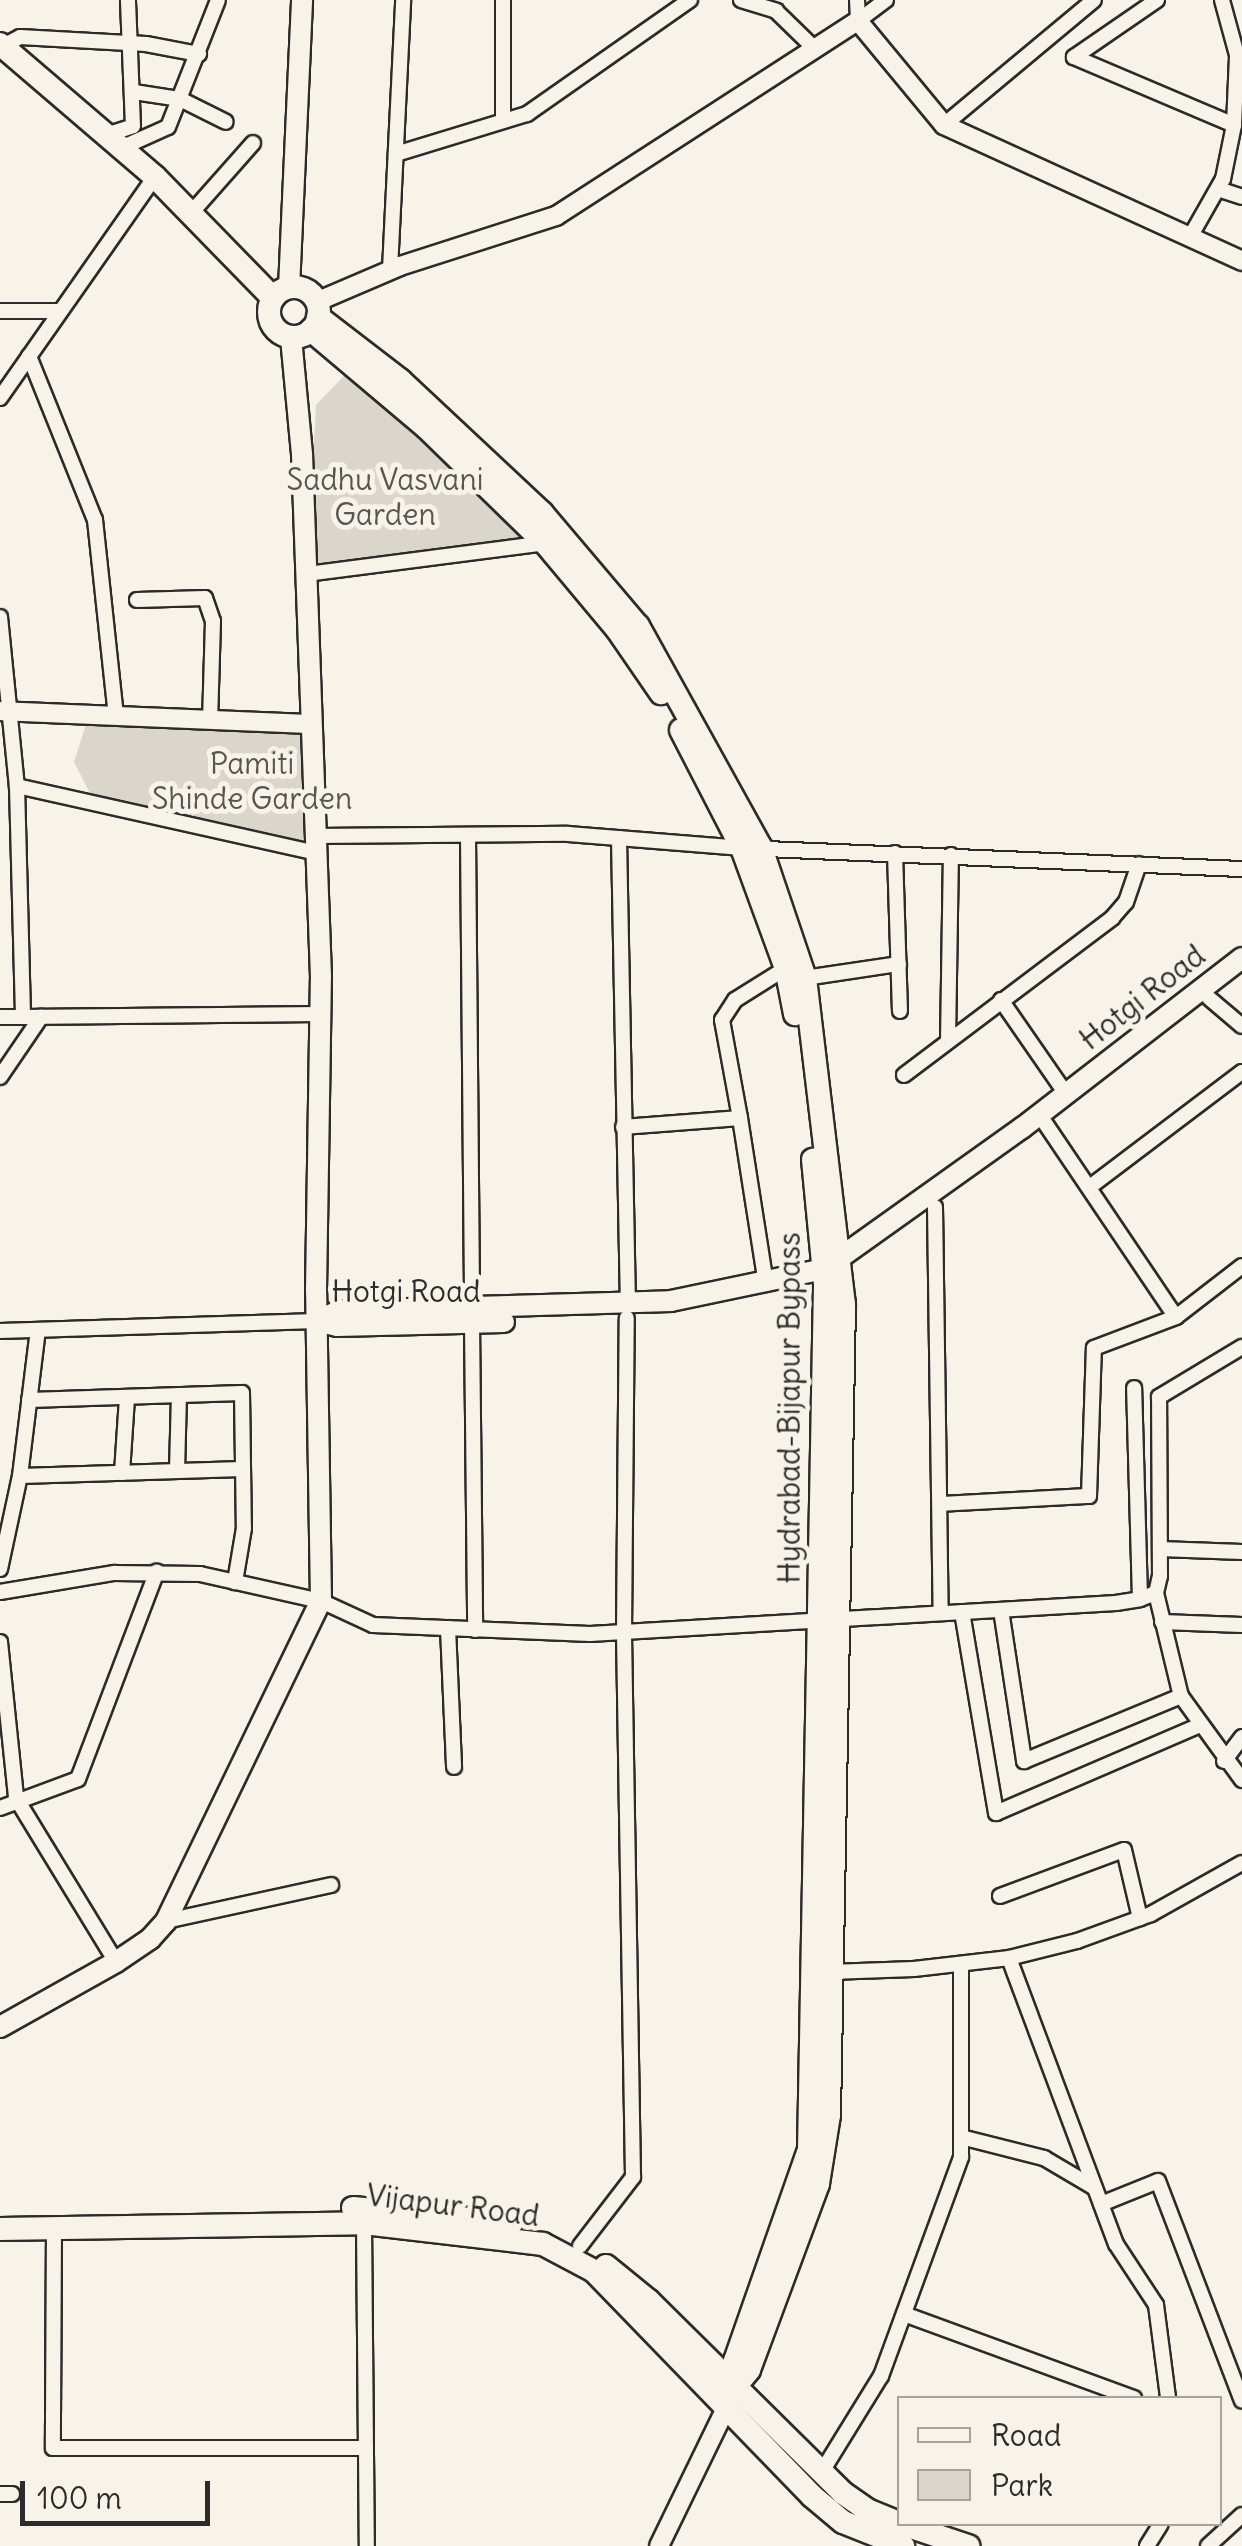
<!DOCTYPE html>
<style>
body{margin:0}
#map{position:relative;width:1242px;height:2546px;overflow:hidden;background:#f7f3e8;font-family:Delius,sans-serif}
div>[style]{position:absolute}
.green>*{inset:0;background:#dad6cc}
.roads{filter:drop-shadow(2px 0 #2b2b2b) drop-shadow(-2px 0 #2b2b2b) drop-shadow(0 2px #2b2b2b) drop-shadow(0 -2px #2b2b2b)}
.minor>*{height:14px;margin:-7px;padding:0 7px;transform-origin:7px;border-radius:7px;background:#f7f3e8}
.tertiary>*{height:18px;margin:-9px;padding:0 9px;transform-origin:9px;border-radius:9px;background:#f7f3e8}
.secondary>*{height:20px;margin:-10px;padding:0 10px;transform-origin:10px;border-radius:10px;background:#f7f3e8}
.primary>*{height:22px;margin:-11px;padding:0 11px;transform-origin:11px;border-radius:11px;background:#f7f3e8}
.primary>.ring{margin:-11px;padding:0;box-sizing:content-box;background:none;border:22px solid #f7f3e8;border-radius:50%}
span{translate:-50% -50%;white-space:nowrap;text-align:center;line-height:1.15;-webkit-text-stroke:10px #f7f3e8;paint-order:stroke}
.park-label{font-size:30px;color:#575653}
.street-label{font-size:30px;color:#2b2b2b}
.legend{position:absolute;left:897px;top:2396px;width:325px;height:130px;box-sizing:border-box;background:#f7f3e8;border:2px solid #a5a39c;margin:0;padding:12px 18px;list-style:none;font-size:30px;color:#2b2b2b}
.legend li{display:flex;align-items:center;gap:20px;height:50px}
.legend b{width:50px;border:2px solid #a5a39c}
.scale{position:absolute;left:20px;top:2481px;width:190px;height:45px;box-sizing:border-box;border:5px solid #2b2b2b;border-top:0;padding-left:12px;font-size:30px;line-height:35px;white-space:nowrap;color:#2b2b2b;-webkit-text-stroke:8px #f7f3e8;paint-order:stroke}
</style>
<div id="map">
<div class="green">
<div style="clip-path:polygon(346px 374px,388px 399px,537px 535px,410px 570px,307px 574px,316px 405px)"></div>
<div style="clip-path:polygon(89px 715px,312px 724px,317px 853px,95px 803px,74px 762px)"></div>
</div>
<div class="roads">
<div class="minor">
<div style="left:741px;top:0;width:37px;rotate:17deg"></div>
<div style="left:776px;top:11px;width:52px;rotate:44.2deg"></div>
<div style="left:857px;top:0;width:21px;rotate:87deg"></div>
<div style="left:1157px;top:0;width:101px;rotate:145.5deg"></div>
<div style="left:1074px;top:57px;width:174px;rotate:23deg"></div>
<div style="left:858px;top:21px;width:35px;rotate:-37deg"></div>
<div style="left:3px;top:46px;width:19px;rotate:-28deg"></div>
<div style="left:20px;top:37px;width:126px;rotate:3.2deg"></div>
<div style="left:146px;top:44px;width:54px;rotate:10.7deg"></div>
<div style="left:134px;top:92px;width:47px;rotate:8.7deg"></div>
<div style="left:180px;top:99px;width:51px;rotate:26.6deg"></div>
<div style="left:503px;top:121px;width:121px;rotate:-90deg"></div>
<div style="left:944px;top:125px;width:195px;rotate:-39.8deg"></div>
<div style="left:106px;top:135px;width:28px;rotate:-18deg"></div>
<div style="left:133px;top:126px;width:126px;rotate:-92.3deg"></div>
<div style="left:121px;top:148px;width:51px;rotate:-24.1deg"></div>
<div style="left:168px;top:127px;width:136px;rotate:-68.5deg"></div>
<div style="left:396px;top:154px;width:137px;rotate:-17deg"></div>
<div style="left:527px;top:114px;width:199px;rotate:-35deg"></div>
<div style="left:1218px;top:189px;width:25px;rotate:18deg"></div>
<div style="left:192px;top:212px;width:92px;rotate:-48.5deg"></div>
<div style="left:1190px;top:237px;width:67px;rotate:-60.4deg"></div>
<div style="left:1223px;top:179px;width:55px;rotate:-78.5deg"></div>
<div style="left:1234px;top:125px;width:70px;rotate:-87.5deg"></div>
<div style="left:1237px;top:55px;width:57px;rotate:-105.3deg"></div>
<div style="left:390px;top:270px;width:270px;rotate:-87.2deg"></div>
<div style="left:0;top:311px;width:60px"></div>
<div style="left:29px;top:356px;width:177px;rotate:68.1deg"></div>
<div style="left:95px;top:520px;width:197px;rotate:83.9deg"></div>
<div style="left:0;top:398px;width:270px;rotate:-55deg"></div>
<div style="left:307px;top:574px;width:240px;rotate:-7.4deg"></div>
<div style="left:137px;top:600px;width:68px;rotate:-1.7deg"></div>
<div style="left:205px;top:598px;width:24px;rotate:71deg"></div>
<div style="left:213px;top:621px;width:99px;rotate:91.7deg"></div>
<div style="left:0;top:617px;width:170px;rotate:84.3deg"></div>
<div style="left:17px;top:786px;width:307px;rotate:12.6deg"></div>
<div style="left:17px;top:786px;width:231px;rotate:88.5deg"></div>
<div style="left:23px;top:1017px;width:297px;rotate:-0.6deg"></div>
<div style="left:468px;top:835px;width:473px;rotate:89.5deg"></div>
<div style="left:316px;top:836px;width:252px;rotate:-0.5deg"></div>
<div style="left:568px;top:834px;width:175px;rotate:4.6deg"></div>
<div style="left:742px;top:848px;width:500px;rotate:2.41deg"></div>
<div style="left:619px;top:838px;width:465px;rotate:88.9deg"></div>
<div style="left:895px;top:853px;width:158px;rotate:88.2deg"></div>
<div style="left:805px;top:978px;width:95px;rotate:-8.5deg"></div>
<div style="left:1209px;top:998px;width:43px;rotate:40.3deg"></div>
<div style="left:1001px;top:1000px;width:114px;rotate:55.3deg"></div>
<div style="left:0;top:1017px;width:23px"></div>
<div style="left:948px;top:1041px;width:186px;rotate:-89.1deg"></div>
<div style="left:904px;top:1075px;width:261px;rotate:-37deg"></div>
<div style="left:1112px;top:918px;width:21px;rotate:-49deg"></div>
<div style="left:1126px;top:902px;width:40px;rotate:-71.1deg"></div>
<div style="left:0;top:1077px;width:73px;rotate:-55.7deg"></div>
<div style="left:740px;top:1118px;width:100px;rotate:-100.4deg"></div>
<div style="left:722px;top:1020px;width:24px;rotate:-57deg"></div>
<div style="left:735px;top:1000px;width:60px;rotate:-32.1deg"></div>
<div style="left:1045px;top:1123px;width:234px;rotate:56deg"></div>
<div style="left:623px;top:1127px;width:117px;rotate:-4.4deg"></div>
<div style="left:740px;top:1118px;width:168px;rotate:81.1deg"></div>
<div style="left:1091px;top:1186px;width:189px;rotate:-37.1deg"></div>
<div style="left:935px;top:1207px;width:406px;rotate:89.2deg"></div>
<div style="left:472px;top:1323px;width:307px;rotate:89.4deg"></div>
<div style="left:0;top:1331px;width:317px;rotate:-1.8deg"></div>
<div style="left:29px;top:1400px;width:213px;rotate:-1.9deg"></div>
<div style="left:242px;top:1393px;width:135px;rotate:89.2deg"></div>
<div style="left:244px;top:1528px;width:55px;rotate:99.5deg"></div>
<div style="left:177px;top:1471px;width:76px;rotate:-88.5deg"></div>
<div style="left:122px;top:1473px;width:76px;rotate:-86.2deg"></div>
<div style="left:20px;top:1476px;width:223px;rotate:-1.8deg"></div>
<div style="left:940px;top:1504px;width:149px;rotate:-3.1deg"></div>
<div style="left:1089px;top:1496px;width:148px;rotate:-88.1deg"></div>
<div style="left:1094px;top:1348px;width:88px;rotate:-20.7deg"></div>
<div style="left:1176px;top:1317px;width:83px;rotate:-37.7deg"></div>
<div style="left:1160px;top:1549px;width:82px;rotate:2.1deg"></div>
<div style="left:0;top:1569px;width:95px;rotate:-77.9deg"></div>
<div style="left:20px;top:1476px;width:147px;rotate:-83deg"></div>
<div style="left:0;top:1592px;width:116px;rotate:-9.5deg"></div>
<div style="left:114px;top:1573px;width:86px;rotate:0.7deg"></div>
<div style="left:200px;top:1574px;width:124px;rotate:12.6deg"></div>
<div style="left:321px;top:1601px;width:57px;rotate:24.8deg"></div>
<div style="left:373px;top:1625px;width:217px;rotate:2.4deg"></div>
<div style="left:590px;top:1634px;width:527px;rotate:-3.37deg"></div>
<div style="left:1116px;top:1603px;width:24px;rotate:-9deg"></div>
<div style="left:1140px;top:1599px;width:211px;rotate:-91.6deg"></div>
<div style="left:1156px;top:1593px;width:106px;rotate:76.4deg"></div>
<div style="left:1181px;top:1696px;width:104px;rotate:54deg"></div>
<div style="left:1140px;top:1599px;width:17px;rotate:-21deg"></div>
<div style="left:1156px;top:1593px;width:17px;rotate:-77deg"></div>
<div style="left:1160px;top:1576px;width:179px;rotate:-90.3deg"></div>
<div style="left:1159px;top:1397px;width:97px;rotate:-31.1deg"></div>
<div style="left:1001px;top:1610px;width:153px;rotate:81.3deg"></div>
<div style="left:1024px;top:1761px;width:170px;rotate:-22.5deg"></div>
<div style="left:962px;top:1612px;width:204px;rotate:80.4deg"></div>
<div style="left:996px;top:1813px;width:222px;rotate:-23.3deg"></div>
<div style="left:1162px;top:1622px;width:80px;rotate:2.1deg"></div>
<div style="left:448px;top:1628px;width:139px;rotate:87.5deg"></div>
<div style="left:0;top:1642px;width:157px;rotate:84.1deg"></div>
<div style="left:16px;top:1798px;width:192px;rotate:58.6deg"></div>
<div style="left:1224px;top:1761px;width:30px;rotate:-53deg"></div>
<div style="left:0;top:1808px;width:83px;rotate:-20.4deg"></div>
<div style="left:78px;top:1779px;width:222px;rotate:-69.2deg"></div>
<div style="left:1000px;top:1896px;width:132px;rotate:-20.4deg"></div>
<div style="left:1124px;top:1850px;width:70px;rotate:76.8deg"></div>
<div style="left:166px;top:1921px;width:169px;rotate:-12.3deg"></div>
<div style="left:1009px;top:1958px;width:305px;rotate:69.5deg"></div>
<div style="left:1116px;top:2244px;width:73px;rotate:56.7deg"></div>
<div style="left:1156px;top:2305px;width:94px;rotate:82.6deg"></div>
<div style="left:830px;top:1972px;width:84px;rotate:-2deg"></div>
<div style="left:914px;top:1969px;width:96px;rotate:-6.6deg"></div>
<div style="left:1009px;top:1958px;width:70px;rotate:-14deg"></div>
<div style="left:1077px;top:1941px;width:79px;rotate:-20deg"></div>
<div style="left:1151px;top:1914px;width:104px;rotate:-29.3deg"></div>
<div style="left:961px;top:2137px;width:86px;rotate:14.2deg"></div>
<div style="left:1044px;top:2158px;width:59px;rotate:30.5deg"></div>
<div style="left:1101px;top:2204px;width:61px;rotate:-22deg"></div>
<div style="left:1158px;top:2181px;width:235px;rotate:69.1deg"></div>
<div style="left:364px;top:2223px;width:323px;rotate:89.5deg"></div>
<div style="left:54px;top:2228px;width:220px;rotate:90.3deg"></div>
<div style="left:53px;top:2448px;width:313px"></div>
<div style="left:580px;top:2246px;width:87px;rotate:-52.5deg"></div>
<div style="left:633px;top:2177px;width:545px;rotate:-90.95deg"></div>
<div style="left:624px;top:1632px;width:314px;rotate:-89.5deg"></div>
<div style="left:904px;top:2314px;width:245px;rotate:20.1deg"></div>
<div style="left:821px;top:2473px;width:114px;rotate:-58.3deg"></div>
<div style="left:881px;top:2376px;width:233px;rotate:-69.9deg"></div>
<div style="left:961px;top:2157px;width:193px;rotate:-90deg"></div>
<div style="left:0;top:2494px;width:12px"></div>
<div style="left:1147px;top:2546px;width:26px;rotate:-58deg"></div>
<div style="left:1208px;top:2546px;width:46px;rotate:-42.4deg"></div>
</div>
<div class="tertiary">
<div style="left:316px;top:302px;width:91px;rotate:-23.2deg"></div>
<div style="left:400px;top:266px;width:164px;rotate:-17.8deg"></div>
<div style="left:556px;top:216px;width:359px;rotate:-32.9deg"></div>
<div style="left:858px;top:21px;width:135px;rotate:50.4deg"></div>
<div style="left:944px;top:125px;width:328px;rotate:24.5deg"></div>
<div style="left:0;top:711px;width:312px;rotate:2.4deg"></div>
<div style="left:659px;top:2546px;width:156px;rotate:-64.1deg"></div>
</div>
<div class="secondary">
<div style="left:289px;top:288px;width:288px;rotate:-87.4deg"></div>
<div style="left:317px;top:1321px;width:23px;rotate:-25deg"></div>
<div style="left:338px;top:1311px;width:333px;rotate:-1.7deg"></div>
<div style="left:671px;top:1301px;width:156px;rotate:-11.8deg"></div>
<div style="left:824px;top:1269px;width:243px;rotate:-35.5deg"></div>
<div style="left:1022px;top:1128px;width:278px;rotate:-37.7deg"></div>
<div style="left:317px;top:1321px;width:21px;rotate:14deg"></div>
<div style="left:337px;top:1326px;width:167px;rotate:-1.4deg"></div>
<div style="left:0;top:2027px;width:133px;rotate:-29.3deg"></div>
<div style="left:116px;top:1962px;width:41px;rotate:-34.1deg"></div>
<div style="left:150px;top:1939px;width:24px;rotate:-48deg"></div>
<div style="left:166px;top:1921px;width:356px;rotate:-64.2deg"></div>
<div style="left:321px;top:1601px;width:310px;rotate:-90.9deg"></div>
<div style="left:316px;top:1291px;width:314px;rotate:-89.1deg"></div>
<div style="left:321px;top:977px;width:523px;rotate:-92.08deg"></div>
<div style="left:302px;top:454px;width:118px;rotate:-95.4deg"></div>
</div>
<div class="primary">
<div style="left:0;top:44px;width:204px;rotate:40.6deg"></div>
<div style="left:155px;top:177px;width:169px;rotate:45.7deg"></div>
<div class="ring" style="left:269px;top:287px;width:28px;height:28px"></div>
<div style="left:318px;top:317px;width:103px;rotate:37.5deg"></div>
<div style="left:400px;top:380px;width:195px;rotate:43.1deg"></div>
<div style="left:542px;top:513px;width:148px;rotate:49.7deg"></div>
<div style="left:638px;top:626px;width:254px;rotate:61deg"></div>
<div style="left:761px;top:848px;width:137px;rotate:71.3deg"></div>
<div style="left:805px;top:978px;width:328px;rotate:83.2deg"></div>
<div style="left:844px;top:1304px;width:811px;rotate:91.06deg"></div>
<div style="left:829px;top:2115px;width:70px;rotate:99.1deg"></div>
<div style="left:818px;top:2184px;width:198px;rotate:110.4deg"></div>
<div style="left:749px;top:2370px;width:25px;rotate:130deg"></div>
<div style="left:311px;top:330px;width:152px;rotate:40.2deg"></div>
<div style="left:427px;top:428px;width:165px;rotate:44.3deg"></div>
<div style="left:545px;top:543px;width:112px;rotate:50.1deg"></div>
<div style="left:617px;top:629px;width:78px;rotate:55.5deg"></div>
<div style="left:681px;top:730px;width:133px;rotate:62.7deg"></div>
<div style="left:742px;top:848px;width:128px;rotate:69.9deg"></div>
<div style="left:786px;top:968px;width:47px;rotate:78.9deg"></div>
<div style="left:353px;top:2208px;width:159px;rotate:5.4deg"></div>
<div style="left:0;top:2229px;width:364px;rotate:-0.9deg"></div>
<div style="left:364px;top:2223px;width:180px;rotate:6.7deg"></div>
<div style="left:543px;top:2244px;width:58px;rotate:27.9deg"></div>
<div style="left:594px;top:2271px;width:313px;rotate:45.9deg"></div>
<div style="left:812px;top:2496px;width:40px;rotate:40deg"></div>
<div style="left:843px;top:2522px;width:65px;rotate:21.8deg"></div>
<div style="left:606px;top:2266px;width:55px;rotate:39.1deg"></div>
<div style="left:649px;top:2301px;width:273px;rotate:44.7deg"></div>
<div style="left:843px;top:2493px;width:29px;rotate:35deg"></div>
<div style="left:867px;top:2510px;width:35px;rotate:22deg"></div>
<div style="left:727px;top:2406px;width:46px;rotate:-79.9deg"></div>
<div style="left:735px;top:2361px;width:224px;rotate:-70.7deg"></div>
<div style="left:809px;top:2150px;width:866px;rotate:-88.94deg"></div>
<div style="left:825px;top:1284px;width:125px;rotate:-95.5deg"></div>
<div style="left:902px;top:2524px;width:70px;rotate:18.4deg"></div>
</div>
</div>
<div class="park-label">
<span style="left:385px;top:496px">Sadhu Vasvani<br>Garden</span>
<span style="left:252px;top:780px">Pamiti<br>Shinde Garden</span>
</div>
<div class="street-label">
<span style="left:1142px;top:997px;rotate:-38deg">Hotgi Road</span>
<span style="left:406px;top:1291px">Hotgi Road</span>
<span style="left:789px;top:1408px;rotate:-90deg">Hydrabad-Bijapur Bypass</span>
<span style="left:453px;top:2205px;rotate:7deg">Vijapur Road</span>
</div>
<ul class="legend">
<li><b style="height:12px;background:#f7f3e8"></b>Road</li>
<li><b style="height:28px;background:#dad6cc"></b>Park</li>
</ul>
<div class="scale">100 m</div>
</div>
